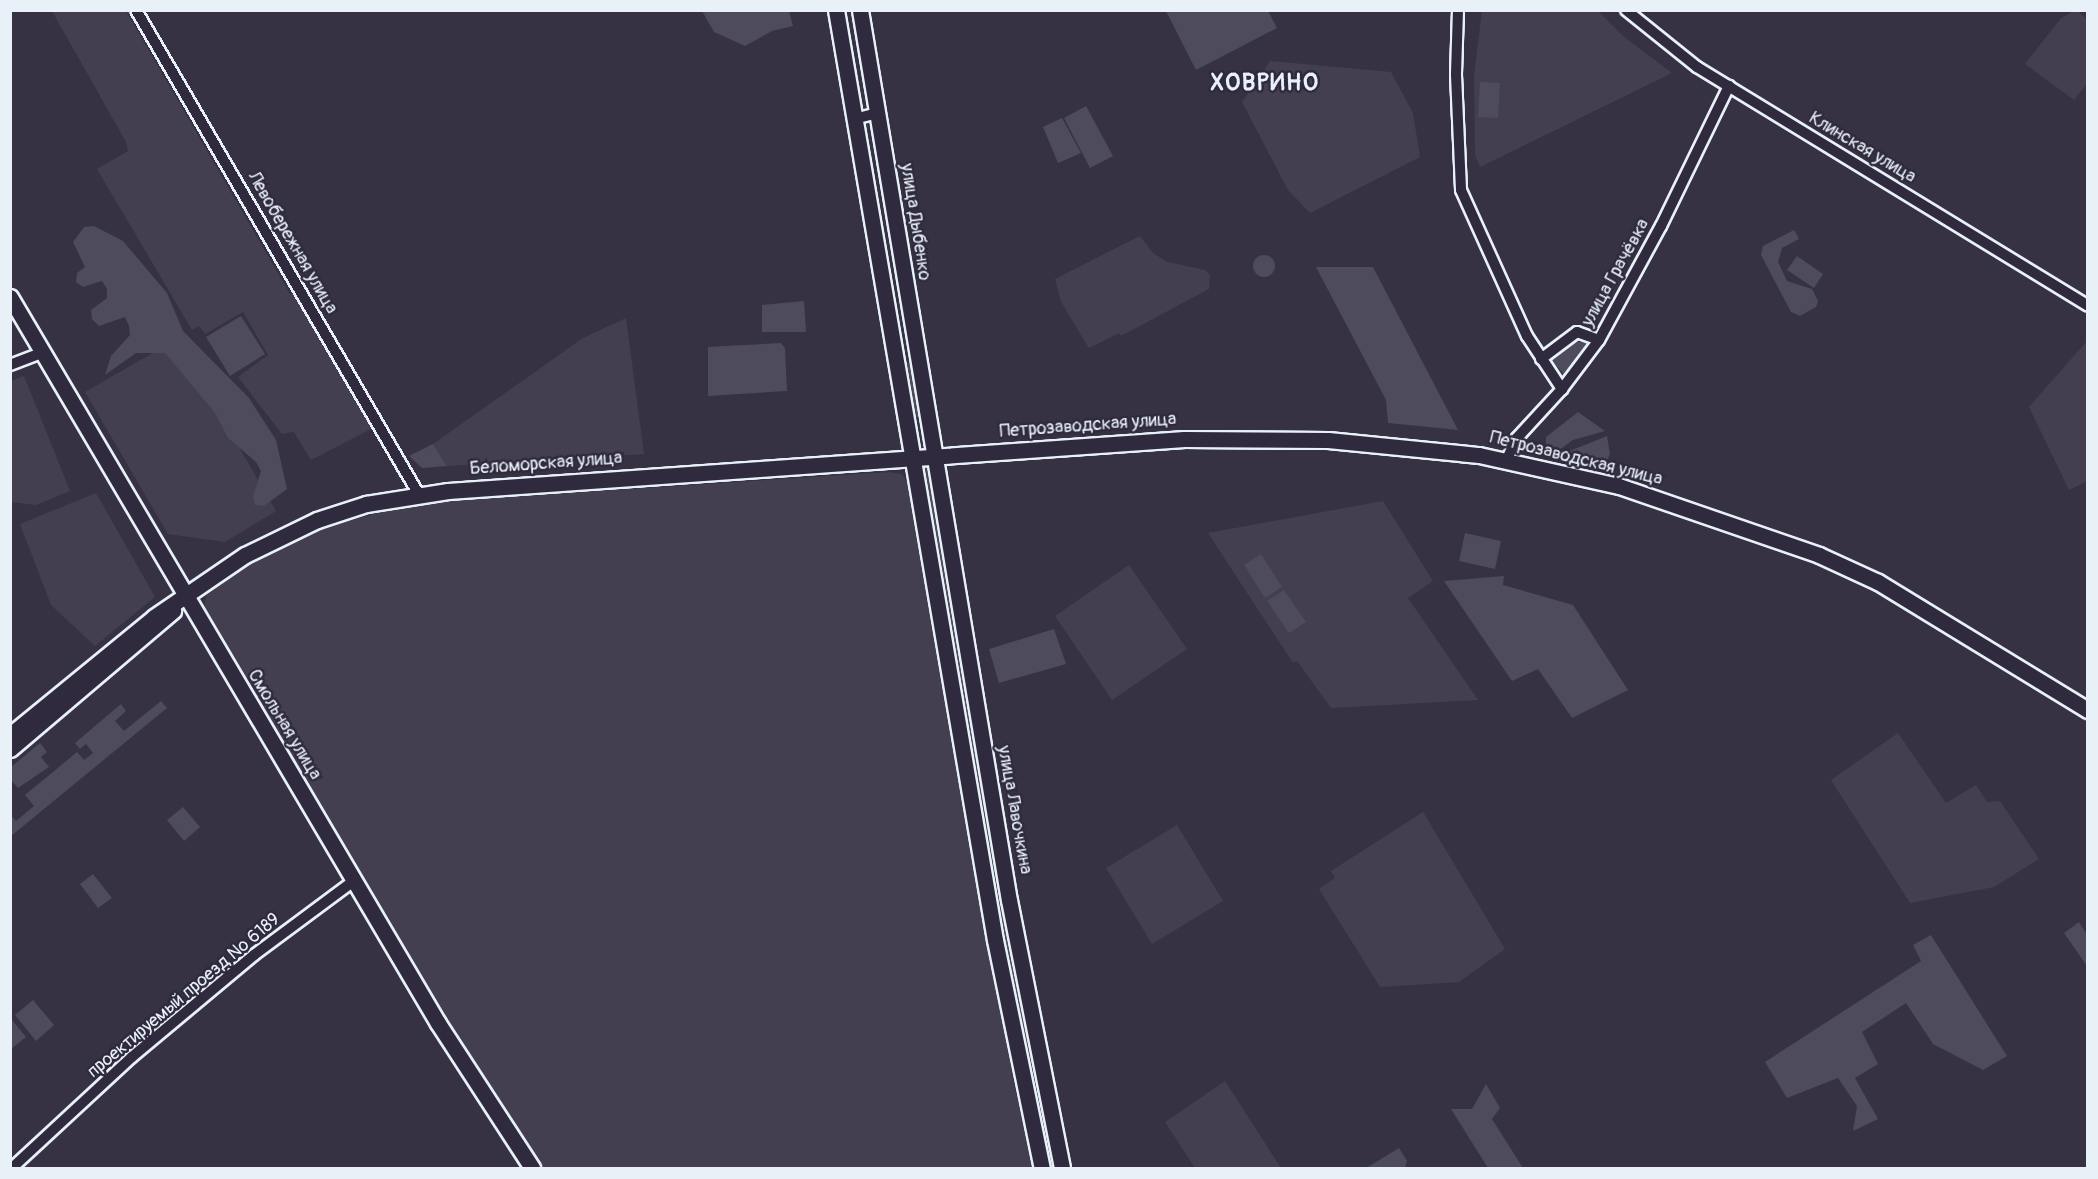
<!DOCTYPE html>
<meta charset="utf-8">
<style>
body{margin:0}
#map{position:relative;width:2098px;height:1179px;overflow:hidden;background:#363244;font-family:Pangolin,sans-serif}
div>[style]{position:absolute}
.built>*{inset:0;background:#433f51}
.green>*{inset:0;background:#4d4b5c}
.round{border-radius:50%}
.roads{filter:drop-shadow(2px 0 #e8f1f8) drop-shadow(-2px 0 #e8f1f8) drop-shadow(0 2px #e8f1f8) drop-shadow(0 -2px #e8f1f8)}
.street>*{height:10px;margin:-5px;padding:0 5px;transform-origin:5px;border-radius:5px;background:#2f2a3d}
.secondary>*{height:15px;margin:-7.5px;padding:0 7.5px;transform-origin:7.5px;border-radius:7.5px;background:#2f2a3d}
span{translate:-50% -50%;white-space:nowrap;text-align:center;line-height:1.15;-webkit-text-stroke:5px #2f2a3d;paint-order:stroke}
.street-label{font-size:18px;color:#e8f1f8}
.district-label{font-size:24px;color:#e8f1f8;font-weight:700;letter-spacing:1.5px}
.frame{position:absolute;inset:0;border:12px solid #e8f1f8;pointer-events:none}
</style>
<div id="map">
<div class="built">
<div style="clip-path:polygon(2076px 10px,2087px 19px,2088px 83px,2074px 100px,2025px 64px,2061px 18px)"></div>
<div style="clip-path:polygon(52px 11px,126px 11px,290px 294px,294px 292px,373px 428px,311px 460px,294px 432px,282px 434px,238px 377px,268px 355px,243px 312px,205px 334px,199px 326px,192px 330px,97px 169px,128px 151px,126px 142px)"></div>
<div style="clip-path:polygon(1482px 11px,1598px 11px,1623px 36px,1672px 73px,1480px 167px,1475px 155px,1474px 76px)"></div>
<div style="clip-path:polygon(1270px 61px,1391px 72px,1413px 113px,1420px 157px,1310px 213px,1288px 190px,1242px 102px)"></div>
<div style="clip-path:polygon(1140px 236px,1153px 253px,1167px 262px,1205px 270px,1210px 275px,1209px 289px,1121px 336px,1119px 333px,1089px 348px,1061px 302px,1055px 279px)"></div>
<div style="clip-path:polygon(626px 318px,644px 454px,447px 466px,433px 444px,583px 338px)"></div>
<div style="clip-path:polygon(2087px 341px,2087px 481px,2069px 490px,2029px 407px)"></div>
<div style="clip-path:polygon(165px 346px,176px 366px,188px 359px,276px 511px,225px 542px,168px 534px,85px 392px)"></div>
<div style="clip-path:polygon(24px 376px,70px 491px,36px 505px,11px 502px,11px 381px)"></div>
<div style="clip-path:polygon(889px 472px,902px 474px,911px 488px,1014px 1085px,1035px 1168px,544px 1168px,490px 1091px,209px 617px,204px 606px,207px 595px,249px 565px,323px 528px,416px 503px)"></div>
<div style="clip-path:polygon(96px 493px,155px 597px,95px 646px,51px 605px,20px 524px)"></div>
<div style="clip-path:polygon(1383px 501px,1433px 581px,1408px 598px,1478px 700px,1331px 708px,1297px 661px,1293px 663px,1208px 533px)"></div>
<div style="clip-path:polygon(1129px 565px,1187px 649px,1112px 700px,1055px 616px)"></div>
<div style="clip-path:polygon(1898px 733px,1946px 803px,1976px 785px,1987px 802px,2000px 801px,2039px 859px,1994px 887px,1910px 903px,1831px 780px)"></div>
<div style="clip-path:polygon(1423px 812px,1505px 949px,1459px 982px,1380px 987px,1319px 889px,1335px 878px,1331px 871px)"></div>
<div style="clip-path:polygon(1177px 825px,1223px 901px,1152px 944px,1106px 868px)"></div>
<div style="clip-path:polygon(1225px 1081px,1281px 1168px,1195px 1168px,1165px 1122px)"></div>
</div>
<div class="green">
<div style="clip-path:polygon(702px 11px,789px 11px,793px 26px,772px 31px,745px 46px,714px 32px)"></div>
<div style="clip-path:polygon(1166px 11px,1268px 11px,1277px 28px,1196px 70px)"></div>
<div style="clip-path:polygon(1480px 82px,1500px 83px,1498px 118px,1478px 117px)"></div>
<div style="clip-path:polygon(1086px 106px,1113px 156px,1090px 168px,1064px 118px)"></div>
<div style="clip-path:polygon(1062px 118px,1081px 153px,1058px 163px,1043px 127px)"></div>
<div style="clip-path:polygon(94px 226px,123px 241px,167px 293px,183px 331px,249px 398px,276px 440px,287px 489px,264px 506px,255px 505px,253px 496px,261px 471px,256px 462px,228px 438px,215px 413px,165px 353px,136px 353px,105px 375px,111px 356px,130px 335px,129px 326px,125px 317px,99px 326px,92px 319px,91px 310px,107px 298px,107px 289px,102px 281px,83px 287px,76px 282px,77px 273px,85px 267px,73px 242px,84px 227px)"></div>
<div style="clip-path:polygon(1794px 230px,1799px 239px,1782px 248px,1778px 262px,1787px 281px,1812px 289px,1818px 301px,1816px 307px,1800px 316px,1791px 312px,1761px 255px,1763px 246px)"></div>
<div class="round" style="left:1253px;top:255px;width:22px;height:22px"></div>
<div style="clip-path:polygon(1797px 256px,1823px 274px,1814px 288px,1787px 270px)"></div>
<div style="clip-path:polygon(1316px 267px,1373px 267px,1458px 430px,1388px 423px,1386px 400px)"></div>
<div style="clip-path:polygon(804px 301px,806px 332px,762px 332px,762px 305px)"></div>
<div style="clip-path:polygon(241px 316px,265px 354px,230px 376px,206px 337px)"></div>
<div style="clip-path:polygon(1574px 342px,1589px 342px,1564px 375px,1551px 359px)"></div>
<div style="clip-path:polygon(781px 343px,785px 348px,787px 391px,708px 396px,708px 347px)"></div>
<div style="clip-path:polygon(913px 362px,922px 416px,916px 417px,907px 363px)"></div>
<div style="clip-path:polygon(1578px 412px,1605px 431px,1573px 440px,1559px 450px,1546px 444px,1546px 437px)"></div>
<div style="clip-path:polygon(1607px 436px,1610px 454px,1607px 461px,1567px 452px)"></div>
<div style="clip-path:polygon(433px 444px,447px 466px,422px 468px,409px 456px)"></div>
<div style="clip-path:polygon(934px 456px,1062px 1168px,1042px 1168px,910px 458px)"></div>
<div style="clip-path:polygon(1465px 533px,1501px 541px,1495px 569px,1459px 561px)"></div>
<div style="clip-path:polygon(1261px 554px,1282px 587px,1265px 598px,1244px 565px)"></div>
<div style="clip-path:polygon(1504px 576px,1503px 585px,1573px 605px,1628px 690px,1572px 718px,1538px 669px,1512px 681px,1444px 581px)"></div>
<div style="clip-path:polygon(1284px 590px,1306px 622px,1289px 633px,1267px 601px)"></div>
<div style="clip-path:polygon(1054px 629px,1066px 664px,999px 683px,989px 649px)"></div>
<div style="clip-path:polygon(161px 701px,167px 708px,11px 836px,11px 815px,16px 821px,34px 806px,25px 795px,77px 752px,84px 760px,93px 753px,86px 744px,80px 749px,75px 743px,121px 704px,126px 711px,115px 721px,124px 731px)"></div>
<div style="clip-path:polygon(40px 743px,47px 752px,41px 757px,49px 767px,18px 788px,11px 780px,11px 767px)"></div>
<div style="clip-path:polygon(183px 807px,200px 827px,184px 841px,167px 820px)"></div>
<div style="clip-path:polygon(93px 874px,112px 898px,98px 908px,80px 884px)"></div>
<div style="clip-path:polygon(2079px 922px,2087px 935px,2087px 966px,2064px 933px)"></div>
<div style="clip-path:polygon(1931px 935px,2007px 1056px,1983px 1070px,1933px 1044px,1906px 1003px,1862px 1032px,1878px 1064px,1855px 1078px,1878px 1119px,1853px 1131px,1857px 1106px,1838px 1078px,1787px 1098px,1765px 1062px,1921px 961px,1913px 945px)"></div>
<div style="clip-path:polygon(33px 1000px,54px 1025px,36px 1041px,15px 1015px)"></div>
<div style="clip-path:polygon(12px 1020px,26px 1037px,11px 1049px,10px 1022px)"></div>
<div style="clip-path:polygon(1486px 1084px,1500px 1108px,1492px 1119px,1523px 1168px,1488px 1168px,1451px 1109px,1472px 1109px)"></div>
<div style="clip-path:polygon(1399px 1148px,1407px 1161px,1405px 1168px,1366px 1168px)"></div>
</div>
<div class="roads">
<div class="street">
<div style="left:136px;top:10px;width:559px;rotate:59.72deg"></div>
<div style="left:1458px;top:10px;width:65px;rotate:91.8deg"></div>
<div style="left:1456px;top:75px;width:115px;rotate:87.5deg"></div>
<div style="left:1461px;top:190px;width:160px;rotate:65.7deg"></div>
<div style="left:1527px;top:336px;width:64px;rotate:56.6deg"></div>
<div style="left:1626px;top:10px;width:91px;rotate:38.8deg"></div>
<div style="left:1697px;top:67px;width:458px;rotate:31.4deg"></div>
<div style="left:854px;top:119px;width:25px;rotate:-14deg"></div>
<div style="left:1541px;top:359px;width:45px;rotate:-36.9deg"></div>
<div style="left:1577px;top:332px;width:23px;rotate:20deg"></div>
<div style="left:10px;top:365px;width:34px;rotate:-21deg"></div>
<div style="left:1507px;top:459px;width:23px;rotate:-65deg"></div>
<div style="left:1517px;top:438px;width:67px;rotate:-47.4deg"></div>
<div style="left:1562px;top:389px;width:61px;rotate:-52.9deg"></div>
<div style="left:1599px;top:340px;width:130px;rotate:-61.5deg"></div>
<div style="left:1661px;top:226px;width:156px;rotate:-64.1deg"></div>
<div style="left:12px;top:1168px;width:163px;rotate:-42.8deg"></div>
<div style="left:132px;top:1057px;width:159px;rotate:-39.9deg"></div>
<div style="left:254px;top:955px;width:126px;rotate:-36.6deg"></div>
</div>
<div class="secondary">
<div style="left:836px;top:10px;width:943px;rotate:80.3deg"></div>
<div style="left:995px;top:940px;width:233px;rotate:78.4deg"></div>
<div style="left:860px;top:10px;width:902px;rotate:80.5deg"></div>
<div style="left:1009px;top:900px;width:273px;rotate:78.8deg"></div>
<div style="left:10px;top:297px;width:843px;rotate:59.48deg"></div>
<div style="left:438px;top:1023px;width:173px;rotate:57deg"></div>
<div style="left:10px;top:735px;width:186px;rotate:-39.3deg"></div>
<div style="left:154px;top:617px;width:110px;rotate:-34.3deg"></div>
<div style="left:245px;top:555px;width:80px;rotate:-25.9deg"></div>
<div style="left:317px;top:520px;width:52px;rotate:-18.1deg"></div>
<div style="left:366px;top:504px;width:83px;rotate:-9deg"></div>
<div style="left:448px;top:491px;width:738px;rotate:-4.04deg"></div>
<div style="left:1184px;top:439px;width:144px;rotate:0.4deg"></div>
<div style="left:1328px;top:440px;width:152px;rotate:5.7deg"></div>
<div style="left:1479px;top:455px;width:143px;rotate:12.5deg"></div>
<div style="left:1619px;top:486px;width:212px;rotate:19deg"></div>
<div style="left:1819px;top:555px;width:65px;rotate:24.6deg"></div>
<div style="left:1878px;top:582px;width:246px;rotate:31.4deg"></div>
<div style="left:10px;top:749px;width:214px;rotate:-40.3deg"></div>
</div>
</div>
<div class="street-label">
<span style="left:1862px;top:148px;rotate:31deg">Клинская улица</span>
<span style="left:915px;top:222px;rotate:81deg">улица Дыбенко</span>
<span style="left:292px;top:243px;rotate:60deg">Левобережная улица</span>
<span style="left:1616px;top:273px;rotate:-61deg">улица Грачёвка</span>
<span style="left:1088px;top:426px;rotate:-4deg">Петрозаводская улица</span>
<span style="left:1576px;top:459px;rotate:14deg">Петрозаводская улица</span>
<span style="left:546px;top:464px;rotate:-4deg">Беломорская улица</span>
<span style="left:284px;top:725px;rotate:59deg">Смольная улица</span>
<span style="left:1014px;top:810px;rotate:80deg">улица Лавочкина</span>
<span style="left:184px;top:996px;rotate:-40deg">проектируемый проезд № 6189</span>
</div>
<div class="district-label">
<span style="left:1265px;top:83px">ХОВРИНО</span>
</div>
<div class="frame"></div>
</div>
